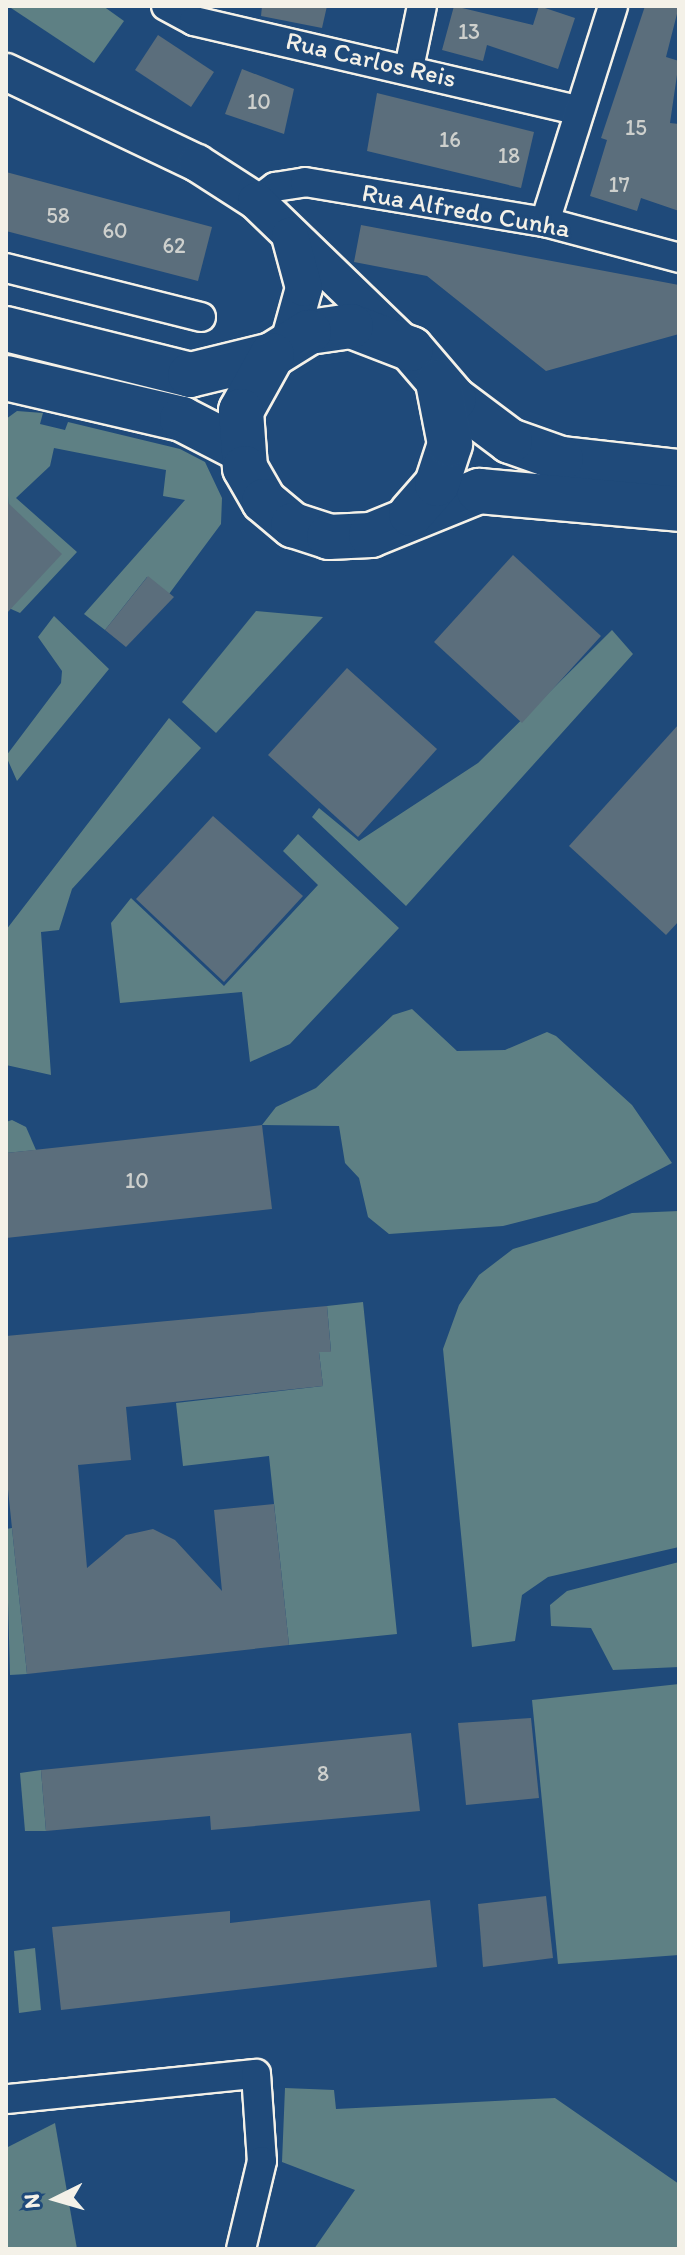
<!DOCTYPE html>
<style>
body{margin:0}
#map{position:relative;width:685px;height:2255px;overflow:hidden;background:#1f4a7a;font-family:Itim,sans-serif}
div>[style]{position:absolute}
.green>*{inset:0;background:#5e8084}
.building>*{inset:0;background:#5b6e7c}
.roads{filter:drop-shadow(2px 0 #f4f1e8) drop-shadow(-2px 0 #f4f1e8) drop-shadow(0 2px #f4f1e8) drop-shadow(0 -2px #f4f1e8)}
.minor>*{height:28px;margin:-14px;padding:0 14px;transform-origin:14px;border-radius:14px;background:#1f4a7a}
.tertiary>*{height:36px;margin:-18px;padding:0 18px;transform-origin:18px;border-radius:18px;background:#1f4a7a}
.primary>*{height:44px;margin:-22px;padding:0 22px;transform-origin:22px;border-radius:22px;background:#1f4a7a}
span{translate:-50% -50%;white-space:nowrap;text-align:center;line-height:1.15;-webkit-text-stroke:6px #1f4a7a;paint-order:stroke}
.number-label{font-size:22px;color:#ced0cd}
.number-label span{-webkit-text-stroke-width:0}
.street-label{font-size:26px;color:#f4f1e8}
.frame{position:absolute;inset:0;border:8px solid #f4f1e8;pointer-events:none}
.north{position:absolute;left:16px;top:2159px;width:80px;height:80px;-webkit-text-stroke:6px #1f4a7a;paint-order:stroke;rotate:265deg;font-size:22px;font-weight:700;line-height:32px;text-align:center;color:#f4f1e8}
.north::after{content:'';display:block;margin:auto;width:28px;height:36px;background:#f4f1e8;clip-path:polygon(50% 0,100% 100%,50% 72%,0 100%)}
</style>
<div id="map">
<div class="green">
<div style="clip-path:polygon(8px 6px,103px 6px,124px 21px,94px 63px)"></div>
<div style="clip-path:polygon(17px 411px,43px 413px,40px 424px,65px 430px,68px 422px,180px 449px,205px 462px,222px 498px,221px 524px,169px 594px,147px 577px,105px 630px,84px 614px,185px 500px,163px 496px,166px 470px,54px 448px,50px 466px,16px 498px,77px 552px,20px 613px,11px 609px,6px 419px)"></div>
<div style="clip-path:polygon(256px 611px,323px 617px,216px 733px,182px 702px)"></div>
<div style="clip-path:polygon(54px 616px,109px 669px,17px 781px,6px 756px,61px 683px,62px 671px,38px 637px)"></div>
<div style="clip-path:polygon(612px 630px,633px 654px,406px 906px,312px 817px,319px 808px,359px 841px,478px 763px)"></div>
<div style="clip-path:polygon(169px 718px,201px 748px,72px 889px,59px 930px,41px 932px,51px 1075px,6px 1065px,6px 930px)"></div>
<div style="clip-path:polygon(298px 834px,399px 928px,290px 1044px,250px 1062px,242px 992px,120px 1003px,111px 923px,131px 898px,224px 986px,318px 885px,283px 851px)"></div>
<div style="clip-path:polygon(412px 1009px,457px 1051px,505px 1050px,547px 1032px,556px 1036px,632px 1105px,672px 1163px,597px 1202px,503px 1226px,389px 1234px,368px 1217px,359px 1178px,345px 1163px,339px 1126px,262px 1125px,276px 1107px,316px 1088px,393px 1015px)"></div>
<div style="clip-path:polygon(12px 1120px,26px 1127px,36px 1150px,6px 1153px,6px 1122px)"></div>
<div style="clip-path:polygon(679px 1211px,679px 1547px,548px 1577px,522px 1595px,515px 1641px,472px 1647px,443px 1349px,459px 1305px,479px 1275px,513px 1249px,632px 1213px)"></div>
<div style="clip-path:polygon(363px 1302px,397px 1634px,289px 1645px,269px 1456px,183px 1466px,176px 1403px,323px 1386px,319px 1352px,331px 1351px,327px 1306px)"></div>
<div style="clip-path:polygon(12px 1528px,27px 1674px,10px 1675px,6px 1529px)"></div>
<div style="clip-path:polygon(679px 1562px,679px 1667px,613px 1670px,591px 1628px,551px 1626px,550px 1605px,567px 1591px)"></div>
<div style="clip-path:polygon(679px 1684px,679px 1955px,558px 1964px,532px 1700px)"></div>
<div style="clip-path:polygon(41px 1770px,46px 1831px,25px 1831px,20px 1773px)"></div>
<div style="clip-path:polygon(35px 1948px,41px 2010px,19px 2013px,14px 1951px)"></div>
<div style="clip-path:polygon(285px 2088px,334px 2090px,336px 2109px,555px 2098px,679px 2184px,679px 2249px,314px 2249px,355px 2190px,282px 2162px)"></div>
<div style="clip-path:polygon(55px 2123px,77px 2249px,6px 2249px,6px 2148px)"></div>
</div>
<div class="building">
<div style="clip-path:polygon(262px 6px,327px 6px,322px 28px,261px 16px)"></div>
<div style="clip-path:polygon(454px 6px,533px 25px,539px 6px,575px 18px,558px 69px,487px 45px,483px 61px,442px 50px)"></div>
<div style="clip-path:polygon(645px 6px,679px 6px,666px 57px,679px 61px,670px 123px,679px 124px,679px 211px,641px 198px,637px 211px,590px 196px,607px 140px,601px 138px)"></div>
<div style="clip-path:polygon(158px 35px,214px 72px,191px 107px,135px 70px)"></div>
<div style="clip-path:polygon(242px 69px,294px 89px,284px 134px,225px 114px)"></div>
<div style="clip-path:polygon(377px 93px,534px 132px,521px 188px,367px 151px)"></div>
<div style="clip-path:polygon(6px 172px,212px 227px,198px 281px,6px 231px)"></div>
<div style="clip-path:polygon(361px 225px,679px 285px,679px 334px,546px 371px,427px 276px,354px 262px)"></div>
<div style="clip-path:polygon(6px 501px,62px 554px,6px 614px)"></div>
<div style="clip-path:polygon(513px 555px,601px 636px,522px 723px,434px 642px)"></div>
<div style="clip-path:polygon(148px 576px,174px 597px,126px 647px,105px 630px)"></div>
<div style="clip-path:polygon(347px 668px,437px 749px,358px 837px,268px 755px)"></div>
<div style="clip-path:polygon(679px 724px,679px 921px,666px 935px,569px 846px)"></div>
<div style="clip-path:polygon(213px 816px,303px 896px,224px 982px,136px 899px)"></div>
<div style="clip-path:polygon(262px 1125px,272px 1209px,6px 1238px,6px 1153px)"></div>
<div style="clip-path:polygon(327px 1306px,331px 1352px,319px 1352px,323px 1386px,126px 1407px,131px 1460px,78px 1465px,87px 1568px,126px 1535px,153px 1529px,175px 1540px,222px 1591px,214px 1510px,274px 1504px,289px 1645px,27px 1674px,6px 1470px,6px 1336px)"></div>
<div style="clip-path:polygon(531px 1718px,539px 1798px,466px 1805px,458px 1723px)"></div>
<div style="clip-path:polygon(411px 1733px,420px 1811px,211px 1830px,210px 1816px,46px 1831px,41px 1770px)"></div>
<div style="clip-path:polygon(546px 1896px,553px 1958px,483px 1967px,478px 1904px)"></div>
<div style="clip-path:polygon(430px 1900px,437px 1967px,61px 2010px,52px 1927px,230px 1911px,230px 1923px)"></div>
</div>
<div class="roads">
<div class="minor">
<div style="left:166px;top:6px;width:32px;rotate:28deg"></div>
<div style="left:194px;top:21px;width:396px;rotate:13.1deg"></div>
<div style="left:409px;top:68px;width:63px;rotate:-78.2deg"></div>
<div style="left:256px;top:201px;width:24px;rotate:-36deg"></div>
<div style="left:275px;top:187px;width:30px;rotate:-9deg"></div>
<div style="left:305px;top:182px;width:243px;rotate:9.5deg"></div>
<div style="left:545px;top:222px;width:139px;rotate:15deg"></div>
<div style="left:545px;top:222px;width:226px;rotate:-72.5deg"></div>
<div style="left:6px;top:268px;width:201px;rotate:14.1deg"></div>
<div style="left:8px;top:2099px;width:249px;rotate:-5.8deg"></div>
<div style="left:256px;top:2074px;width:87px;rotate:86.1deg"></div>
<div style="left:262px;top:2161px;width:90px;rotate:103.4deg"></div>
</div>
<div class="tertiary">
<div style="left:6px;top:72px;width:212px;rotate:25.5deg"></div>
<div style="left:197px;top:163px;width:70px;rotate:32.8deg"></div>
<div style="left:256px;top:201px;width:200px;rotate:44deg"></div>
<div style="left:289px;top:342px;width:56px;rotate:-74.5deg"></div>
<div style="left:304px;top:288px;width:54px;rotate:-105.1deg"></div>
</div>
<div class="primary">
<div style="left:6px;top:329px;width:190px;rotate:14deg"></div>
<div style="left:190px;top:375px;width:84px;rotate:-13.7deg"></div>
<div style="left:6px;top:378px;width:181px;rotate:13.1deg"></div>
<div style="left:182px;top:419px;width:65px;rotate:27.3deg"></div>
<div style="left:679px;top:472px;width:119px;rotate:-173.7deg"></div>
<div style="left:561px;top:459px;width:54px;rotate:-160.6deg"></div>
<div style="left:510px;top:441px;width:70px;rotate:-143.1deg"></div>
<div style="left:454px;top:399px;width:66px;rotate:-130.7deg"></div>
<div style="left:411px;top:349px;width:64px;rotate:-159deg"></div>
<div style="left:351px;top:326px;width:42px;rotate:171.9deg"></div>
<div style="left:309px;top:332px;width:44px;rotate:148.1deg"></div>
<div style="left:272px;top:355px;width:64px;rotate:119deg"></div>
<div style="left:241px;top:411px;width:57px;rotate:86deg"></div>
<div style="left:245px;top:468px;width:38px;rotate:60deg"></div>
<div style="left:264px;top:501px;width:38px;rotate:40deg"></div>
<div style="left:293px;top:525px;width:38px;rotate:18deg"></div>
<div style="left:329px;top:537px;width:42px;rotate:-2.7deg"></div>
<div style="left:371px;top:535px;width:117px;rotate:-22.2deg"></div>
<div style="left:479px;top:491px;width:201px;rotate:5.1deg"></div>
<div style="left:411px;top:514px;width:40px;rotate:-49deg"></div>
<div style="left:437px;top:484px;width:42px;rotate:-72deg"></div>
<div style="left:450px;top:444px;width:63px;rotate:-101deg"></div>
</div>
</div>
<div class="number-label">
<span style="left:469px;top:32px">13</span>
<span style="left:259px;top:102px">10</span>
<span style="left:636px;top:128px">15</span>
<span style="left:450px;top:140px">16</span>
<span style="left:509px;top:156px">18</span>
<span style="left:619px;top:185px">17</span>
<span style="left:58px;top:216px">58</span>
<span style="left:115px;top:231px">60</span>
<span style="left:174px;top:246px">62</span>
<span style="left:137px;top:1181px">10</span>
<span style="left:323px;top:1774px">8</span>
</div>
<div class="street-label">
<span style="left:371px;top:60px;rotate:13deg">Rua Carlos Reis</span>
<span style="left:466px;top:211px;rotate:10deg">Rua Alfredo Cunha</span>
</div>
<div class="frame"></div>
<div class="north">N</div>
</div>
